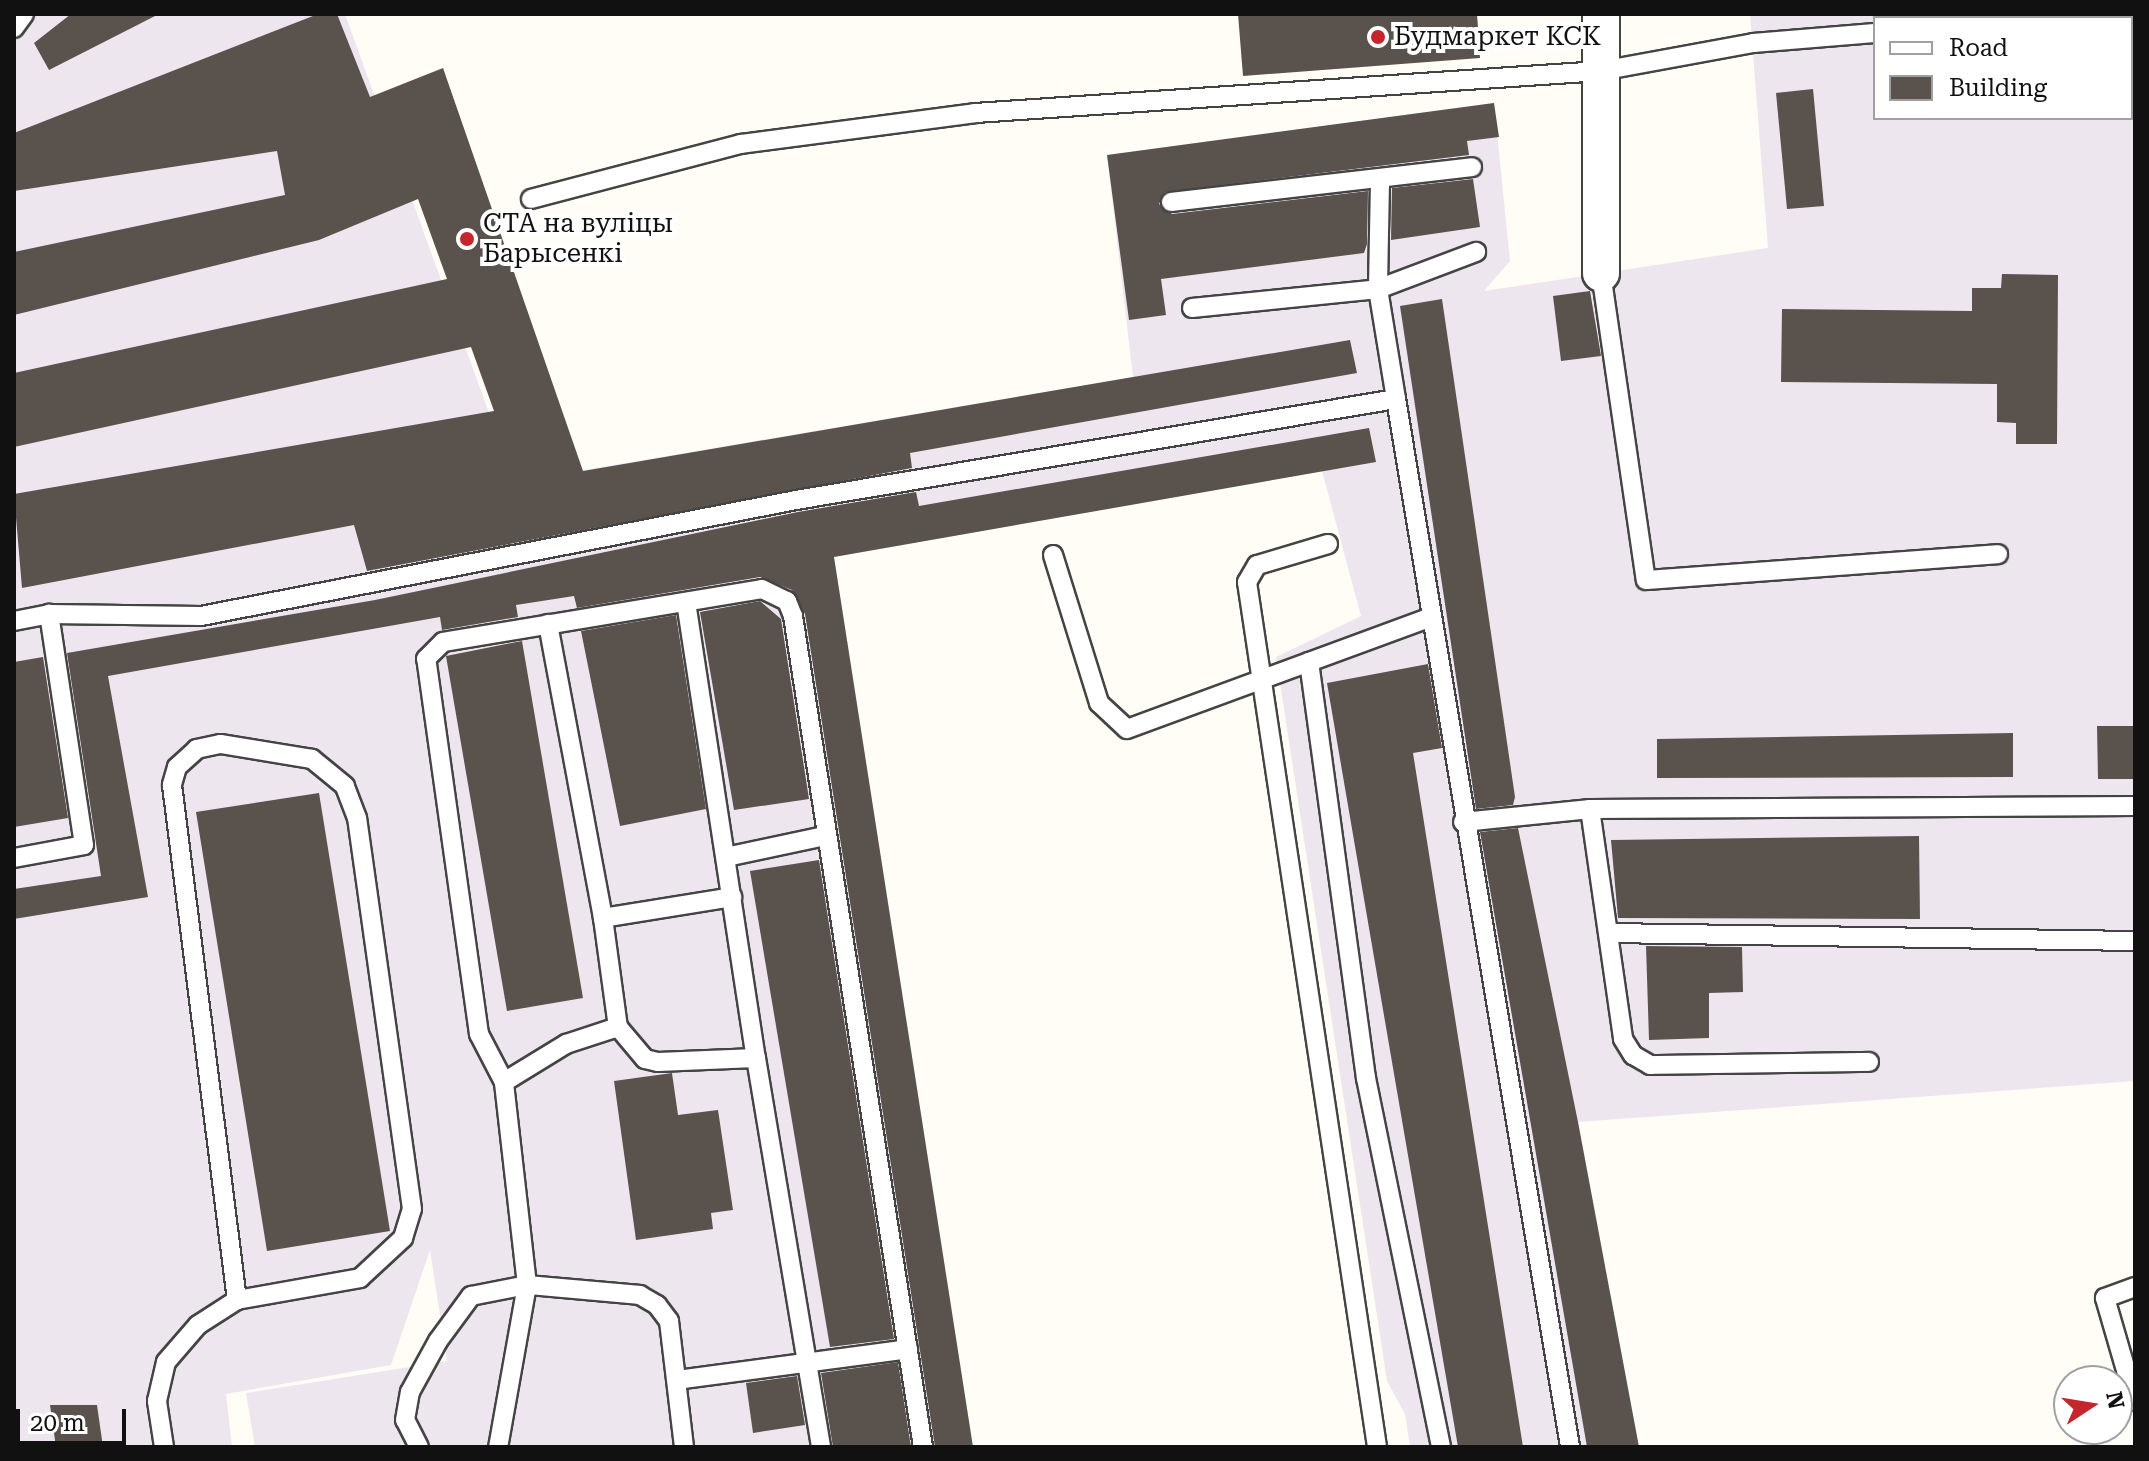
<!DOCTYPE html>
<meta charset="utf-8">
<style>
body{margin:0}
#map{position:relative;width:2149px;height:1461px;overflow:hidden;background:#fffdf5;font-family:"Roboto Serif",serif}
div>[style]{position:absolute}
.industrial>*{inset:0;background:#eee6ef}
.building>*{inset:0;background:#5a524d}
.roads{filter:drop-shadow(2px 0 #444) drop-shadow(-2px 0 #444) drop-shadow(0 2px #444) drop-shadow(0 -2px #444)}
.service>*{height:18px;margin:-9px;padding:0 9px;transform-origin:9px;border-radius:9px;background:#fff}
.minor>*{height:36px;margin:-18px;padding:0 18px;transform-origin:18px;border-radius:18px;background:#fff}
.dots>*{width:22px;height:22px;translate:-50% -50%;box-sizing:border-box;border:4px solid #fff;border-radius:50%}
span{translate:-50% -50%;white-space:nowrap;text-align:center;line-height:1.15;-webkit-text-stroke:8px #fff;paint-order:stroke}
.poi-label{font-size:26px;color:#111}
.left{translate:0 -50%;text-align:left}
.frame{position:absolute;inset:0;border:16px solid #111;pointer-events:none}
.legend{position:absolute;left:1873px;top:16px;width:260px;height:104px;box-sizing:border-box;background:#fff;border:2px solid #a0a0a0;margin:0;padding:10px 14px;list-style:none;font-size:24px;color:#111}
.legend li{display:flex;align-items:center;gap:16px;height:40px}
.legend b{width:40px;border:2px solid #a0a0a0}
.north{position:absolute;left:2053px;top:1365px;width:80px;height:80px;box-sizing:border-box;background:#fff;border:2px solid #a0a0a0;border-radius:50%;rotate:78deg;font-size:22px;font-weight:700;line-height:32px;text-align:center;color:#111}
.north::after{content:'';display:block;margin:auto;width:28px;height:36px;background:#c4262e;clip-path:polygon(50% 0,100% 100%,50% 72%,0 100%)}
.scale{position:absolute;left:16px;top:1409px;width:110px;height:36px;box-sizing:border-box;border:4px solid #111;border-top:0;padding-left:10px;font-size:24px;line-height:28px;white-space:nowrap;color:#111;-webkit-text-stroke:6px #fff;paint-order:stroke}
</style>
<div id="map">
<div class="industrial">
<div style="clip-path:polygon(evenodd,14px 14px,345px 14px,514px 482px,1133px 377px,1107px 155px,1494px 103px,1510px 261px,1484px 291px,1768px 248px,1750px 14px,2135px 14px,2135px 1081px,1578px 1122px,1639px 1447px,1410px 1447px,1405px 1414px,1387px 1381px,1276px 657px,1361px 616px,1322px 471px,834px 557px,973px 1447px,255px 1447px,246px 1393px,447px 1361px,430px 1250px,391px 1365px,226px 1394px,232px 1447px,14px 1447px,14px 14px,1875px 18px,2131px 18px,2131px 118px,1875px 118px,1875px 18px)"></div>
</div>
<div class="building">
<div style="clip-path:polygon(71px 14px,159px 14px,49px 70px,34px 43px)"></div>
<div style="clip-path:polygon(318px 14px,337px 14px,370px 97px,443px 68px,583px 471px,1350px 340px,1357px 373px,910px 453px,912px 468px,367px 571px,354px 525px,22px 588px,14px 494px,494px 411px,471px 347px,14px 447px,14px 373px,447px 279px,418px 199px,319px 240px,14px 315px,14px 252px,285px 195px,277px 151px,14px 191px,14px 133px)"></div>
<div style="clip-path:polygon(1238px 14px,1477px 14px,1480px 58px,1243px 76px)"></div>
<div style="clip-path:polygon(1813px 89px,1824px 206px,1787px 209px,1776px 93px)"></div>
<div style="clip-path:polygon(1494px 103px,1499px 137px,1467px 141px,1469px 155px,1165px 192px,1159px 204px,1172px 214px,1368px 191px,1367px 244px,1364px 253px,1161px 279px,1166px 315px,1129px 320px,1107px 155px)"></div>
<div style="clip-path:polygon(1473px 179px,1480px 227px,1391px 240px,1392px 188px)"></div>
<div style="clip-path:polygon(2002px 274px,2058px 275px,2057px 444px,2016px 444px,2016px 423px,1997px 422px,1997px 384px,1781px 382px,1782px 309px,1972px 311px,1972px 288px,2001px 288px)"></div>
<div style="clip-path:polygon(1590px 291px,1601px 356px,1561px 361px,1553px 296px)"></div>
<div style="clip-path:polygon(1442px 299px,1515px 797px,1513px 805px,1476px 809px,1400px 306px)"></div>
<div style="clip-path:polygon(1369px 428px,1376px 462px,834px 557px,973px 1447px,935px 1447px,805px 614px,792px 590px,760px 577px,577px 608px,574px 596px,516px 605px,518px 617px,442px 630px,440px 617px,108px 676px,148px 897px,14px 919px,14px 889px,101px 876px,67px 653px,375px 600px,798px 512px,916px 492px,919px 506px)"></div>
<div style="clip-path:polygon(760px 601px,781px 619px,809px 799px,734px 810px,700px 612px)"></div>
<div style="clip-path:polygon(676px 615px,706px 809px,620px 826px,581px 631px)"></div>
<div style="clip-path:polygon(522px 641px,583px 998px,507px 1011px,446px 656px)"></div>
<div style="clip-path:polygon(43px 657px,68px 818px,14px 827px,14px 662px)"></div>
<div style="clip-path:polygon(1428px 664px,1442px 748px,1413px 753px,1523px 1447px,1458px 1447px,1327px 683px)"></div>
<div style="clip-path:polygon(2097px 726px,2135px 726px,2135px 779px,2098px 779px)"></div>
<div style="clip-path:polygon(2013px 733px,2013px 777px,1657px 778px,1657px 739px)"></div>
<div style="clip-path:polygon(319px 793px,390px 1231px,267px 1251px,196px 812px)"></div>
<div style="clip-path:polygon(1518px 828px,1578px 1122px,1639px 1447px,1587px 1447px,1480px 832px)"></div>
<div style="clip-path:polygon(1919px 836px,1920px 919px,1618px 918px,1611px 840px)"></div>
<div style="clip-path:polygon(819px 860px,894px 1339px,830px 1347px,750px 871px)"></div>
<div style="clip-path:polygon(1646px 946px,1742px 947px,1743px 992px,1709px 993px,1709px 1038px,1649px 1040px)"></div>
<div style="clip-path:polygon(672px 1073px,678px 1115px,718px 1110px,733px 1210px,711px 1213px,713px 1229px,636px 1240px,614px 1081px)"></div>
<div style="clip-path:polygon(898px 1362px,911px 1447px,833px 1447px,821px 1373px)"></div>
<div style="clip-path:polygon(797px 1376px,805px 1425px,753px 1433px,746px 1383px)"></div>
<div style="clip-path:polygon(50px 1405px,97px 1405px,103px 1447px,56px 1447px)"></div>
</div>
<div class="roads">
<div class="service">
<div style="left:14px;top:28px;width:17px;rotate:-54deg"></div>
<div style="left:1380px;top:182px;width:107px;rotate:91.1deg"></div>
<div style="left:1378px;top:289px;width:111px;rotate:80.7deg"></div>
<div style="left:531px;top:199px;width:217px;rotate:-14.7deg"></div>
<div style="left:741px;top:144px;width:236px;rotate:-7.5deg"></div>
<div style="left:975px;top:113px;width:627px;rotate:-3.84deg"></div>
<div style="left:1601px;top:71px;width:155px;rotate:-10.4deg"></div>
<div style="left:1753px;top:43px;width:122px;rotate:-4.7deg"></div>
<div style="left:1171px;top:202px;width:303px;rotate:-6.6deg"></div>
<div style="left:1601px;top:273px;width:310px;rotate:81.7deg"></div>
<div style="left:1646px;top:580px;width:353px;rotate:-4.2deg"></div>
<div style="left:1192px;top:308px;width:187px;rotate:-5.8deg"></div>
<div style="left:1378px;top:289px;width:105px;rotate:-20.7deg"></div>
<div style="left:1328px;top:544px;width:74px;rotate:163.5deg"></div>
<div style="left:1257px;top:565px;width:20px;rotate:120deg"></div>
<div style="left:1247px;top:582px;width:875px;rotate:81.45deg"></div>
<div style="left:1053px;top:555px;width:155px;rotate:72.7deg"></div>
<div style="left:1099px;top:703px;width:38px;rotate:43deg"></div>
<div style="left:1127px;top:729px;width:324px;rotate:-20.2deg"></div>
<div style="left:686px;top:602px;width:461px;rotate:81.3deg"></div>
<div style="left:14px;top:621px;width:36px;rotate:-11deg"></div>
<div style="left:49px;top:614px;width:152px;rotate:0.8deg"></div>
<div style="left:201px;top:616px;width:606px;rotate:-11.03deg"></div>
<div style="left:796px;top:500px;width:608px;rotate:-9.56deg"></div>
<div style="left:1396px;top:399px;width:1062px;rotate:80.57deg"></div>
<div style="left:548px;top:624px;width:299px;rotate:79.4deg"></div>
<div style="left:603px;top:918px;width:131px;rotate:-9.2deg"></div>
<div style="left:1309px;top:662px;width:420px;rotate:82.2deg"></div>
<div style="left:1366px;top:1078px;width:377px;rotate:78.5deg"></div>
<div style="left:1590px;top:809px;width:232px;rotate:81.8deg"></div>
<div style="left:1623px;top:1039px;width:19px;rotate:58deg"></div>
<div style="left:1633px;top:1055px;width:20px;rotate:30deg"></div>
<div style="left:1650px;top:1065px;width:219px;rotate:-0.8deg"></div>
<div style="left:1463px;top:822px;width:128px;rotate:-5.8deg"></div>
<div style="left:1590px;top:809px;width:545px;rotate:-0.32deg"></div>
<div style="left:726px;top:857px;width:101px;rotate:-12deg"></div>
<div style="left:14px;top:858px;width:71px;rotate:-10.5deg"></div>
<div style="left:84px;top:845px;width:234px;rotate:-98.6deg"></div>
<div style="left:603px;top:918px;width:110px;rotate:82.2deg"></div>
<div style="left:1608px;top:933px;width:527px;rotate:0.87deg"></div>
<div style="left:504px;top:1082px;width:73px;rotate:-31.5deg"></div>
<div style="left:566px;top:1044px;width:55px;rotate:-18.1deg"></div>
<div style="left:618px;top:1027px;width:42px;rotate:49.8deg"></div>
<div style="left:645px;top:1059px;width:13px;rotate:13deg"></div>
<div style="left:658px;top:1062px;width:98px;rotate:-2.3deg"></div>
<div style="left:756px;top:1058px;width:394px;rotate:80.5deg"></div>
<div style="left:2135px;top:1287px;width:32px;rotate:160deg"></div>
<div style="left:2105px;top:1298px;width:107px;rotate:73.8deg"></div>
<div style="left:677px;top:1380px;width:233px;rotate:-7.6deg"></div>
<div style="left:164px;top:1447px;width:47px;rotate:-98.7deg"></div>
<div style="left:157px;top:1401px;width:40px;rotate:-77deg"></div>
<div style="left:166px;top:1362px;width:49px;rotate:-49.1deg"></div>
<div style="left:198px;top:1325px;width:46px;rotate:-32.7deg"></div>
<div style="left:237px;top:1300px;width:125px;rotate:-10.1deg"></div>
<div style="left:360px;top:1278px;width:59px;rotate:-42.9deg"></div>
<div style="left:403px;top:1238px;width:30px;rotate:-73deg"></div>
<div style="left:412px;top:1209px;width:395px;rotate:-98deg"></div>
<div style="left:357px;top:818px;width:34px;rotate:-111deg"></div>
<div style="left:345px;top:786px;width:43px;rotate:-140.7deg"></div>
<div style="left:312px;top:759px;width:93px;rotate:-170.7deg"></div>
<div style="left:220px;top:744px;width:24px;rotate:168deg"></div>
<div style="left:197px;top:749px;width:27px;rotate:138deg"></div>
<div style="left:177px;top:767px;width:19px;rotate:106deg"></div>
<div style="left:172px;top:785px;width:519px;rotate:82.81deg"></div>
<div style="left:419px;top:1447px;width:30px;rotate:-117deg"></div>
<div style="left:405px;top:1420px;width:28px;rotate:-80deg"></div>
<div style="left:410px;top:1392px;width:58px;rotate:-61.2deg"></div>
<div style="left:438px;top:1341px;width:56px;rotate:-53.7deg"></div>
<div style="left:471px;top:1296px;width:57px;rotate:-11.1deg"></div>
<div style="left:527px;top:1285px;width:165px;rotate:100.1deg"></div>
<div style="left:684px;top:1447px;width:127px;rotate:-96.8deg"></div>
<div style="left:669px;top:1321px;width:20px;rotate:-127deg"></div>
<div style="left:657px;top:1305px;width:20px;rotate:-150deg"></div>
<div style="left:640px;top:1295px;width:113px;rotate:-174.9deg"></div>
<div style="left:527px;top:1285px;width:204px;rotate:-96.5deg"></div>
<div style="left:504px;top:1082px;width:54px;rotate:-117.5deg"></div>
<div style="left:479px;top:1034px;width:379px;rotate:-98deg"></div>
<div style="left:426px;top:659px;width:24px;rotate:-45deg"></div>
<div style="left:443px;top:642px;width:323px;rotate:-9.4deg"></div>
<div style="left:762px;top:589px;width:28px;rotate:26deg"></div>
<div style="left:787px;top:601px;width:16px;rotate:68deg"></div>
<div style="left:793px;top:616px;width:841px;rotate:81.11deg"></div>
</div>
<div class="minor">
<div style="left:1601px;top:14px;width:259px;rotate:90deg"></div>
</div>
</div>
<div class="dots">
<div style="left:1378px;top:37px;background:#c4262e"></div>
<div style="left:467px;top:239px;background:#c4262e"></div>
</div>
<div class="poi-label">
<span class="left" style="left:1394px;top:37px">Будмаркет КСК</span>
<span class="left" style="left:483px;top:239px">СТА на вуліцы<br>Барысенкі</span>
</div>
<div class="frame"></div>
<ul class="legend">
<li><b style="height:10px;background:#fff"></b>Road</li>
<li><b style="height:22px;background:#5a524d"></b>Building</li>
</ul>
<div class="north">N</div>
<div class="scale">20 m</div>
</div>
